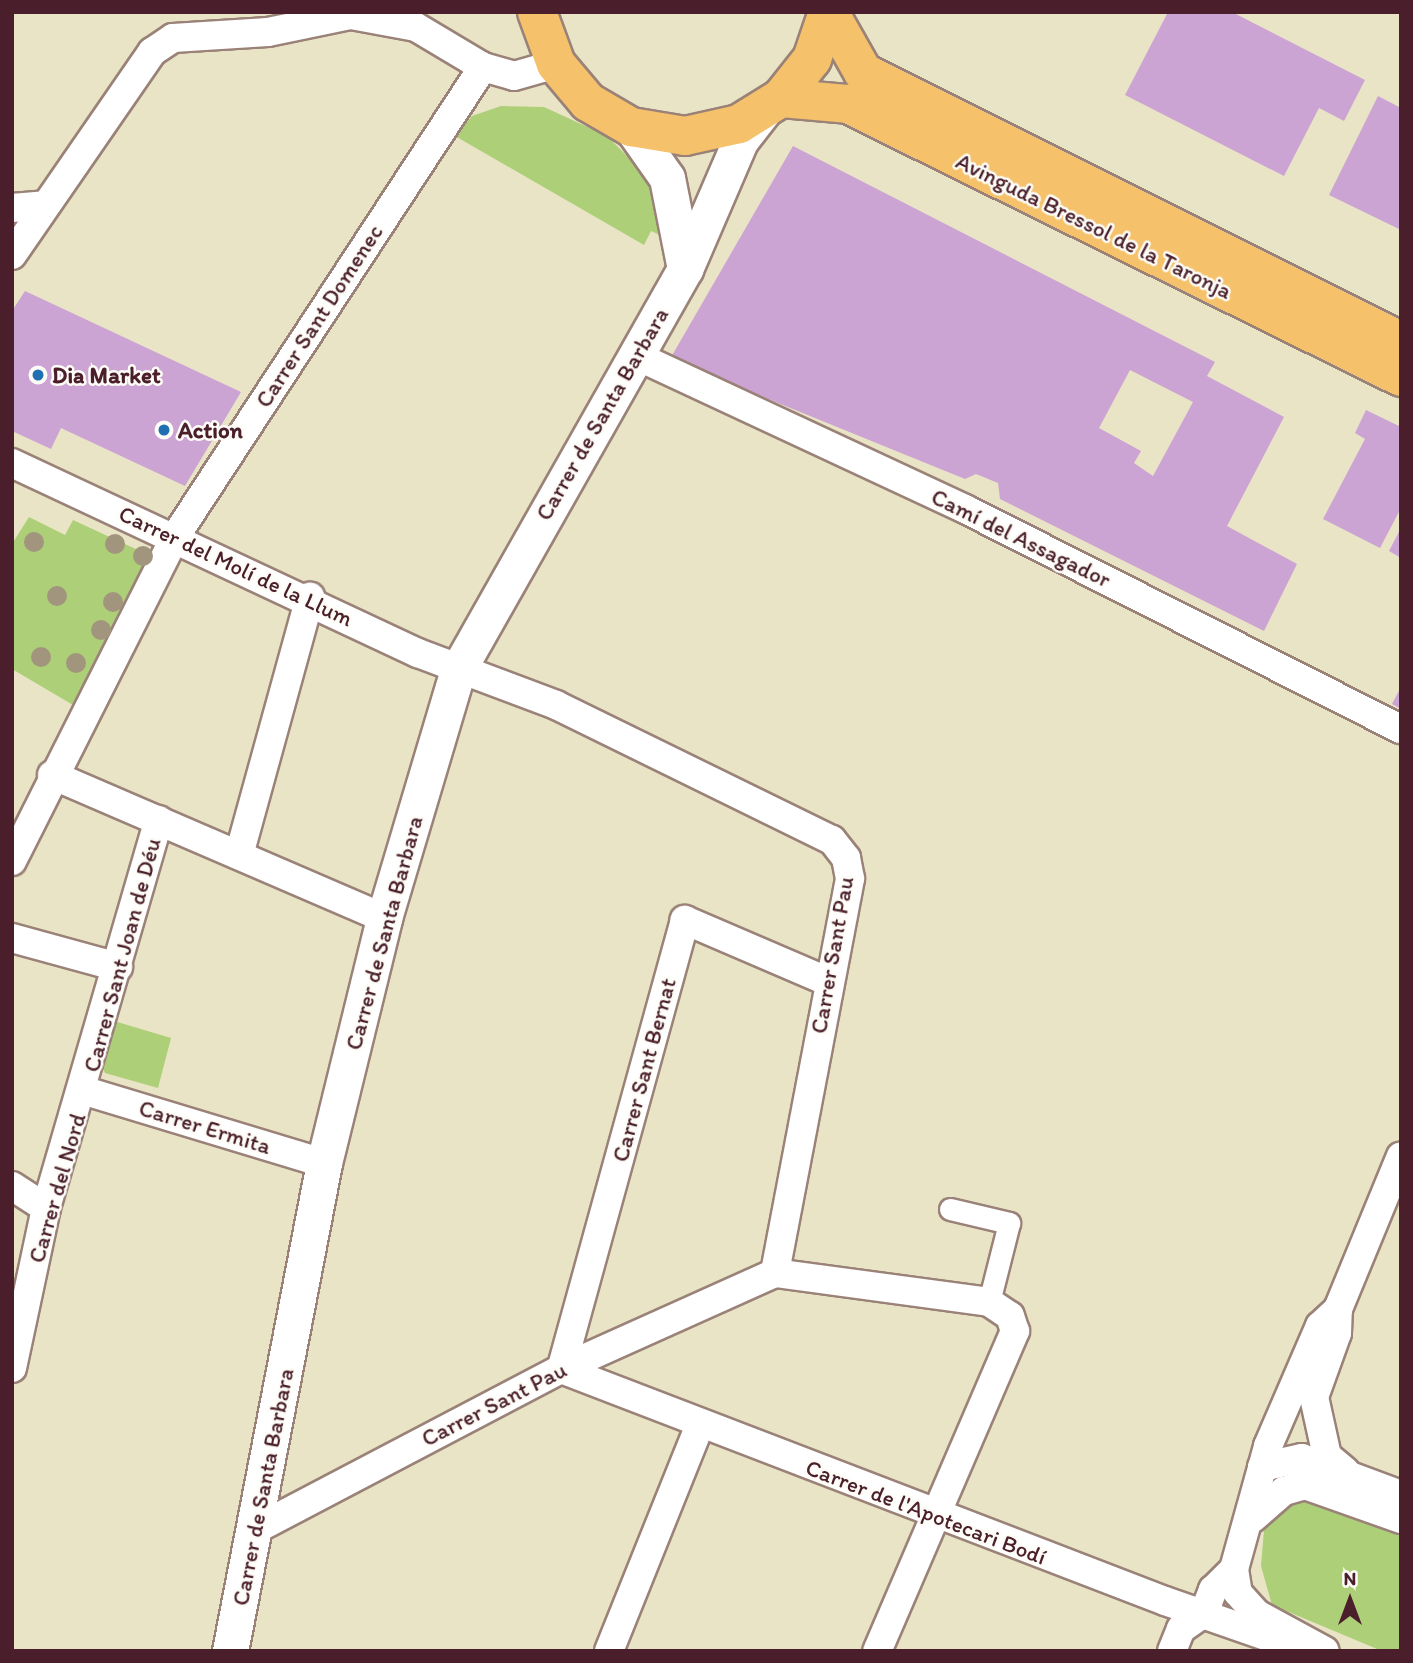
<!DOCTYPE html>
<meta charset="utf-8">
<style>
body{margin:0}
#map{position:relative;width:1413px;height:1663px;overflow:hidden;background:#e9e4c5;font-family:Itim,sans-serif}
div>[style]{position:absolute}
.green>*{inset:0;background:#adcf78}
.building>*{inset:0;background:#cca4d4}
.roads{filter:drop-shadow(2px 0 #9a8278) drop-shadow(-2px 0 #9a8278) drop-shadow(0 2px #9a8278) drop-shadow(0 -2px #9a8278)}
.pedestrian>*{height:21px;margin:-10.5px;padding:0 10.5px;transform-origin:10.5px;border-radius:10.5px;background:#fff}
.minor>*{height:28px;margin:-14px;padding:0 14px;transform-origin:14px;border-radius:14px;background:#fff}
.tertiary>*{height:35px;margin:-17.5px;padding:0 17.5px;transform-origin:17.5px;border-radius:17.5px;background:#fff}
.primary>*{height:38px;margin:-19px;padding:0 19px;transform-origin:19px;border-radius:19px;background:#f5c16b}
.trees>*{width:20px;height:20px;margin:-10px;border-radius:50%;background:#a2957d}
.dots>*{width:19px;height:19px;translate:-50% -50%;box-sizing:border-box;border:4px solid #fdfcf7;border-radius:50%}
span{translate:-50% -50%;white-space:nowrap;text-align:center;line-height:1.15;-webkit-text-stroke:5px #fdfcf7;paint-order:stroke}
.street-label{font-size:23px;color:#4a1f2b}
.poi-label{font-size:23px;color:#4a1f2b;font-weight:700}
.left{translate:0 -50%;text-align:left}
.frame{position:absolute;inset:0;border:14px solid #4a1f2b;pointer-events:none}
.north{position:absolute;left:1315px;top:1565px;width:70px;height:70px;-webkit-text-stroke:5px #fdfcf7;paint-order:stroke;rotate:0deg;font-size:19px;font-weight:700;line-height:28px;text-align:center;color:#4a1f2b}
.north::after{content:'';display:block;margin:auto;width:24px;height:32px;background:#4a1f2b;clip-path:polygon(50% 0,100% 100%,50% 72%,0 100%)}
</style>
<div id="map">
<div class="green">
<div style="clip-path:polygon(501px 106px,544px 107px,607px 136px,659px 188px,667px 220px,660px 235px,651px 231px,644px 245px,455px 136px,472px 116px)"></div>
<div style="clip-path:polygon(29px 517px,65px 535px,73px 520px,153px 557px,73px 705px,12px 669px,12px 544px)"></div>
<div style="clip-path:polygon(114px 1021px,171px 1038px,158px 1088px,105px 1073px,101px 1065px)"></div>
<div style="clip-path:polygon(1303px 1497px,1401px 1535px,1401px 1651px,1382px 1651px,1272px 1605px,1261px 1566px,1264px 1530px,1287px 1501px)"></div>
</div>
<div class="building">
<div style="clip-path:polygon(1168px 12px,1232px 12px,1365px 80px,1344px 121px,1319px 108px,1284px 176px,1125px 95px)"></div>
<div style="clip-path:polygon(1378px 96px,1401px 108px,1401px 230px,1329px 195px)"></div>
<div style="clip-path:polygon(evenodd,793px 146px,1215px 362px,1207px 376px,1284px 417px,1227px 526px,1297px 564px,1264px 631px,1000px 499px,998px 483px,976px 474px,965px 479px,670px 359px,793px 146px,1130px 370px,1193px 402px,1153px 476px,1134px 463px,1141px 451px,1099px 428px,1130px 370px)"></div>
<div style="clip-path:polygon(25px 291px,241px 392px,185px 486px,61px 428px,51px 449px,12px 431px,12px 311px)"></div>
<div style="clip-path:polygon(1366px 410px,1401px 427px,1401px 508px,1380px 548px,1323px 519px,1365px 439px,1355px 433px)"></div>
<div style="clip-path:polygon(1401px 528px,1401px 558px,1389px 551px)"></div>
<div style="clip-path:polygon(1401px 687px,1401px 709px,1392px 704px)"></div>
</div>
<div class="roads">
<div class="pedestrian">
<div style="left:950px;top:1209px;width:61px;rotate:13.3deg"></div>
<div style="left:1009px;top:1223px;width:81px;rotate:104.2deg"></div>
</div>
<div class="minor">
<div style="left:12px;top:208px;width:33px;rotate:-5deg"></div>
<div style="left:12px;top:255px;width:247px;rotate:-55.4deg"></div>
<div style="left:152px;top:52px;width:25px;rotate:-34deg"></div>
<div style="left:173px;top:38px;width:95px;rotate:-3.6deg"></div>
<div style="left:268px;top:32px;width:85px;rotate:-11.6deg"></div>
<div style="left:351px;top:15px;width:66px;rotate:10.5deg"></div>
<div style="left:416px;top:27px;width:78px;rotate:30.8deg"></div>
<div style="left:483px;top:67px;width:32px;rotate:16deg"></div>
<div style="left:514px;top:76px;width:44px;rotate:-15.9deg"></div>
<div style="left:637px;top:356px;width:362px;rotate:25deg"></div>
<div style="left:965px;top:509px;width:488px;rotate:26.8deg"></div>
<div style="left:12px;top:463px;width:448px;rotate:25.1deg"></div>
<div style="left:418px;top:653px;width:147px;rotate:20.6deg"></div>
<div style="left:556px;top:705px;width:307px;rotate:26.1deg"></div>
<div style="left:832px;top:840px;width:23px;rotate:52deg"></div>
<div style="left:846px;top:858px;width:21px;rotate:79deg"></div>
<div style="left:850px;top:879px;width:401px;rotate:100.8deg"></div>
<div style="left:52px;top:775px;width:361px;rotate:23.3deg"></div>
<div style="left:239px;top:855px;width:268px;rotate:-74.6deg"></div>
<div style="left:12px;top:861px;width:363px;rotate:-63.3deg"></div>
<div style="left:175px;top:537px;width:562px;rotate:-56.76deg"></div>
<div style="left:12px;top:938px;width:110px;rotate:15.3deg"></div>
<div style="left:827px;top:981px;width:155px;rotate:-156.8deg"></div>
<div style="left:685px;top:920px;width:466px;rotate:105.4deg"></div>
<div style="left:561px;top:1369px;width:647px;rotate:21.01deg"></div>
<div style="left:1165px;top:1601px;width:122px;rotate:19.2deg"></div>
<div style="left:1280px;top:1641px;width:15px;rotate:-8deg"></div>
<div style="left:85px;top:1091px;width:250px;rotate:16.8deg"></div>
<div style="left:12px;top:1186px;width:40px;rotate:32.9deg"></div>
<div style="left:12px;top:1368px;width:164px;rotate:-78deg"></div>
<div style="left:46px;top:1208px;width:404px;rotate:-73.8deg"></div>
<div style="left:1262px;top:1467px;width:41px;rotate:-12.7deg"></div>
<div style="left:1302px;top:1458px;width:106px;rotate:20.5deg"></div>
<div style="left:1345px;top:1471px;width:23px;rotate:-140deg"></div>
<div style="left:1327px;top:1456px;width:60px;rotate:-102.4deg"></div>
<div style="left:1314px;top:1397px;width:68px;rotate:-70.2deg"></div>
<div style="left:1337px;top:1333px;width:24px;rotate:-88deg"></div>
<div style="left:1338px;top:1309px;width:165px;rotate:-67.6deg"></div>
<div style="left:1253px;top:1518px;width:41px;rotate:-41.1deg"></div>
<div style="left:1284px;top:1491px;width:22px;rotate:-16deg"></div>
<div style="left:1305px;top:1485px;width:102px;rotate:19.5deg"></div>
<div style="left:256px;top:1529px;width:344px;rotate:-27.7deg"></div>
<div style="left:561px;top:1369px;width:235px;rotate:-24.2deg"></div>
<div style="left:775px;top:1273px;width:216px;rotate:7.7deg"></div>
<div style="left:989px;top:1302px;width:25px;rotate:34deg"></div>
<div style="left:1010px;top:1316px;width:16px;rotate:72deg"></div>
<div style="left:1015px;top:1331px;width:348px;rotate:113.3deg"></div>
<div style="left:1234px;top:1569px;width:24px;rotate:81deg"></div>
<div style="left:1238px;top:1593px;width:28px;rotate:48deg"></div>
<div style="left:1257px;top:1614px;width:77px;rotate:28.6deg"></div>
<div style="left:609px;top:1651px;width:241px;rotate:-68.1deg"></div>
<div style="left:1172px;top:1651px;width:24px;rotate:-68deg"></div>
<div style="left:1181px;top:1629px;width:28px;rotate:-35deg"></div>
<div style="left:1204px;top:1613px;width:25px;rotate:-69deg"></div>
<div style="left:1213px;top:1590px;width:30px;rotate:-45deg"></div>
<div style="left:1234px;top:1569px;width:128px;rotate:-74.5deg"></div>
<div style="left:1268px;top:1446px;width:131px;rotate:-66.6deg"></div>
<div style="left:1320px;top:1326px;width:25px;rotate:-43deg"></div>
</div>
<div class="tertiary">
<div style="left:631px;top:127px;width:62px;rotate:54.8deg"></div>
<div style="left:667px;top:178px;width:93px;rotate:78.8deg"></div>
<div style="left:230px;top:1651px;width:497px;rotate:-79.1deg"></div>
<div style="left:324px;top:1163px;width:252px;rotate:-76.2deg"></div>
<div style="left:384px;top:918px;width:259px;rotate:-73.4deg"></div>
<div style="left:458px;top:670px;width:461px;rotate:-60.5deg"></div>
<div style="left:685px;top:269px;width:139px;rotate:-66.7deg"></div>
<div style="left:740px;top:141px;width:37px;rotate:-52deg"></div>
</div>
<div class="primary">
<div style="left:537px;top:12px;width:55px;rotate:69.9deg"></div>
<div style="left:556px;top:64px;width:50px;rotate:49.9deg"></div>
<div style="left:588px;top:102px;width:50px;rotate:30.2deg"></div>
<div style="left:631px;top:127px;width:55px;rotate:9.5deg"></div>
<div style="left:685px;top:136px;width:55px;rotate:-12.5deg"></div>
<div style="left:739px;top:124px;width:49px;rotate:-31.8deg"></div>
<div style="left:781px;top:98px;width:50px;rotate:-51.5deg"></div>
<div style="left:812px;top:59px;width:50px;rotate:-71.2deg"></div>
<div style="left:829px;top:12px;width:69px;rotate:60.5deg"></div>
<div style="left:863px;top:72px;width:602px;rotate:26.57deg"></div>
<div style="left:781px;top:98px;width:67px;rotate:5.1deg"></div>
<div style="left:848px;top:104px;width:617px;rotate:26.27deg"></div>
</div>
</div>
<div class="trees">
<div style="left:34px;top:542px"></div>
<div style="left:115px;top:544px"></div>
<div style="left:143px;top:556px"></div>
<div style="left:57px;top:596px"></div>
<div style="left:113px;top:602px"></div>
<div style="left:101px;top:630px"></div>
<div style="left:41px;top:657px"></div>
<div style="left:76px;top:663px"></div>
</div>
<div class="dots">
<div style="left:38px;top:375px;background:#1f6fb2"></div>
<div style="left:164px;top:430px;background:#1f6fb2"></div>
</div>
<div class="street-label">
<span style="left:1094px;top:226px;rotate:26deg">Avinguda Bressol de la Taronja</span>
<span style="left:319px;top:316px;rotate:-57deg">Carrer Sant Domenec</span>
<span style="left:602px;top:414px;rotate:-60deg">Carrer de Santa Barbara</span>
<span style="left:1021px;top:538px;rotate:26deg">Camí del Assagador</span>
<span style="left:236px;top:566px;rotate:25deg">Carrer del Molí de la Llum</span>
<span style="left:384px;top:933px;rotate:-75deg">Carrer de Santa Barbara</span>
<span style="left:122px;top:955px;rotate:-75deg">Carrer Sant Joan de Déu</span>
<span style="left:832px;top:955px;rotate:-80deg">Carrer Sant Pau</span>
<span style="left:644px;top:1070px;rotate:-75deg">Carrer Sant Bernat</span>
<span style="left:205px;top:1127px;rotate:17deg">Carrer Ermita</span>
<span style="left:57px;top:1188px;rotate:-74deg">Carrer del Nord</span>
<span style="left:494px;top:1404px;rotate:-27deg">Carrer Sant Pau</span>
<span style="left:263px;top:1487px;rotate:-79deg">Carrer de Santa Barbara</span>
<span style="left:926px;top:1512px;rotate:21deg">Carrer de l'Apotecari Bodí</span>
</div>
<div class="poi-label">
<span class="left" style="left:52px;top:375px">Dia Market</span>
<span class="left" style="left:178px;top:430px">Action</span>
</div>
<div class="frame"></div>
<div class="north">N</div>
</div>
